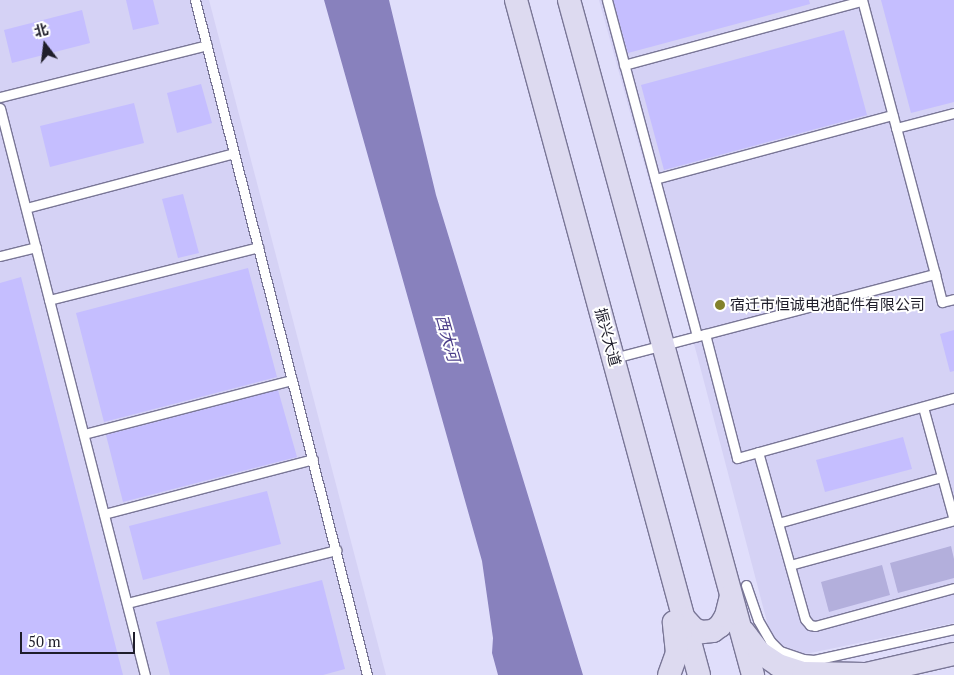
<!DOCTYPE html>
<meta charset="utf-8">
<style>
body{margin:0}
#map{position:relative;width:954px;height:675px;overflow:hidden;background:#e0defb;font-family:"PT Serif","Noto Sans SC",serif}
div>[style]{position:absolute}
.built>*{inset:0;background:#d5d2f5}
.green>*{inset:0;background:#b3afdc}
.water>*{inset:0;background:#8881bd}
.building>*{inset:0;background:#c5beff}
.roads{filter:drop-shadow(1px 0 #797696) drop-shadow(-1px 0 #797696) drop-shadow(0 1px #797696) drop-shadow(0 -1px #797696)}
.service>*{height:9px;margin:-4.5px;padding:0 4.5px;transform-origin:4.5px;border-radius:4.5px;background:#fff}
.secondary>*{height:22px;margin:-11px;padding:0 11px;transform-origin:11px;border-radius:11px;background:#dddaf0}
.dots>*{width:14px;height:14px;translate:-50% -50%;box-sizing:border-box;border:2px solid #fff;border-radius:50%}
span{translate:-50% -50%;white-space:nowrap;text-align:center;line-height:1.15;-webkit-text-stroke:4px #fff;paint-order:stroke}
.poi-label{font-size:15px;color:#1f1e2b}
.left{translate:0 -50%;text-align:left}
.street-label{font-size:15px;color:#1f1e2b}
.water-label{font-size:16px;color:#4c3e89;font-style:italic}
.north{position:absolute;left:20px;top:20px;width:50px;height:50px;-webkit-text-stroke:4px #fff;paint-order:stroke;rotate:345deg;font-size:14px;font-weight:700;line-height:20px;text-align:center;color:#1f1e2b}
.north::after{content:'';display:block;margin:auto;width:18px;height:22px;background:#1f1e2b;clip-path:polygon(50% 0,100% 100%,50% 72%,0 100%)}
.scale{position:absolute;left:20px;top:632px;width:115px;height:22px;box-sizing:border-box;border:2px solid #1f1e2b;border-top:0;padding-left:6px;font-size:15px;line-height:18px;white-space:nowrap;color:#1f1e2b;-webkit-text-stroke:4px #fff;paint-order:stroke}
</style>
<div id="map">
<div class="built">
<div style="clip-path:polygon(0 0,209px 0,386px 675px,0 675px)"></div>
<div style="clip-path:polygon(599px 0,954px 0,954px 623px,777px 660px,697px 355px)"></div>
</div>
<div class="green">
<div style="clip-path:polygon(951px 546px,954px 559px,954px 578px,898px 593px,890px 563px)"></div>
<div style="clip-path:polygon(882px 565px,890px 595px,829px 612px,821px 582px)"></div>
</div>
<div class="water">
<div style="clip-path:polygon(324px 0,389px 0,436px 195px,583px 675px,498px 675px,492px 653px,493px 638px,482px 561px)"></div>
</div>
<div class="building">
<div style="clip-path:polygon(126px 0,153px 0,159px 24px,133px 30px)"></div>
<div style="clip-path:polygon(613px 0,809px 0,810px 4px,628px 53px)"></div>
<div style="clip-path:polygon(881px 0,954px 0,954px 102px,911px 113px)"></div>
<div style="clip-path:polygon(82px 10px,90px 43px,12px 63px,4px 30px)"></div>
<div style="clip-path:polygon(844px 30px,867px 115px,664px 170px,641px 85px)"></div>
<div style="clip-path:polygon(201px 84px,212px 123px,177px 133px,167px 93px)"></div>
<div style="clip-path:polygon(134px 103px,144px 143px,50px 167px,40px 126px)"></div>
<div style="clip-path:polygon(183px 194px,199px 253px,178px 258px,162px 199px)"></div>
<div style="clip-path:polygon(248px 268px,277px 377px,104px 422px,76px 313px)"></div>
<div style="clip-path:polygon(21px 277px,123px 675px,0 675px,0 283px)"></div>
<div style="clip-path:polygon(954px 330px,954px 371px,950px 372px,940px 334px)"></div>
<div style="clip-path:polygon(278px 390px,297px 457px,123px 502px,106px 435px)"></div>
<div style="clip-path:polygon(903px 437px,912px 469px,825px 492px,816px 460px)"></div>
<div style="clip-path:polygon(267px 491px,281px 544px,143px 580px,129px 526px)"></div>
<div style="clip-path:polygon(322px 580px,345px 669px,323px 675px,170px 675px,156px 622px)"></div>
</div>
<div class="roads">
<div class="service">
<div style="left:195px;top:0;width:697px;rotate:75.7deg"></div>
<div style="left:607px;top:0;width:348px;rotate:75deg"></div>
<div style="left:624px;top:65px;width:246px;rotate:-15.1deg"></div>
<div style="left:0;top:97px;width:213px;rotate:-14.1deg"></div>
<div style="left:0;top:108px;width:585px;rotate:75.66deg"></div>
<div style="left:896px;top:128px;width:60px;rotate:-14.5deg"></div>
<div style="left:655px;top:179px;width:246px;rotate:-15.1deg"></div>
<div style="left:26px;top:208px;width:215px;rotate:-14.8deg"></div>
<div style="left:0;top:256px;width:37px;rotate:-14deg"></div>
<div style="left:935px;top:274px;width:29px;rotate:76deg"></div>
<div style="left:942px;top:302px;width:12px;rotate:-14deg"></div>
<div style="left:49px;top:300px;width:216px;rotate:-14.2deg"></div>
<div style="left:705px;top:334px;width:128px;rotate:75.5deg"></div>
<div style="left:737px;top:458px;width:225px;rotate:-15.5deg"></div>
<div style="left:614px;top:358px;width:332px;rotate:-14.7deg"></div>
<div style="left:935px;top:274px;width:284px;rotate:-104.9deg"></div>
<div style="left:923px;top:407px;width:117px;rotate:74.7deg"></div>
<div style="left:84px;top:434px;width:215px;rotate:-14.6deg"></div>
<div style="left:758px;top:452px;width:173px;rotate:74.3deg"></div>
<div style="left:805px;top:619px;width:8px;rotate:50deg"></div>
<div style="left:810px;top:625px;width:5px;rotate:11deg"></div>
<div style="left:815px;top:626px;width:144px;rotate:-15.3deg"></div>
<div style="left:104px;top:514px;width:216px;rotate:-14.7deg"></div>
<div style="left:778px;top:523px;width:170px;rotate:-15.7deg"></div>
<div style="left:790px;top:565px;width:170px;rotate:-15.3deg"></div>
<div style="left:746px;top:585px;width:37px;rotate:71deg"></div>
<div style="left:758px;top:620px;width:24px;rotate:60deg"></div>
<div style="left:770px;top:641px;width:14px;rotate:45deg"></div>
<div style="left:780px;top:651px;width:24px;rotate:19deg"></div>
<div style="left:803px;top:659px;width:11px;rotate:5deg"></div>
<div style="left:814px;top:660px;width:143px;rotate:-12.5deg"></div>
<div style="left:127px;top:603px;width:216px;rotate:-14.2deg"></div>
</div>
<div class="secondary">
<div style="left:516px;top:0;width:699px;rotate:74.83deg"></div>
<div style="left:569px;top:0;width:700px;rotate:74.75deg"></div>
<div style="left:684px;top:618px;width:15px;rotate:48deg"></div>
<div style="left:694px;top:629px;width:9px;rotate:21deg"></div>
<div style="left:702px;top:632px;width:11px;rotate:-5deg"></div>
<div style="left:713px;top:631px;width:9px;rotate:-36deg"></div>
<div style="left:720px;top:626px;width:12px;rotate:-59deg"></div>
<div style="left:726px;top:616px;width:21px;rotate:-76deg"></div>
<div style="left:744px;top:632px;width:25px;rotate:53deg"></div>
<div style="left:759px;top:652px;width:23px;rotate:34deg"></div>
<div style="left:778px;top:665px;width:26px;rotate:18deg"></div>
<div style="left:803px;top:673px;width:62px;rotate:0.9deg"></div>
<div style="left:669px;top:675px;width:23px;rotate:-70deg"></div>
<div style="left:677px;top:653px;width:31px;rotate:-96deg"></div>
<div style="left:862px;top:675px;width:94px;rotate:-12.9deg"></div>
</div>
</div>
<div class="dots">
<div style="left:720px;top:305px;background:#83822b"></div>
</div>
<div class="poi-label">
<span class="left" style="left:730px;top:305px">宿迁市恒诚电池配件有限公司</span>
</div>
<div class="street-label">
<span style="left:608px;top:337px;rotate:75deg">振兴大道</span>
</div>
<div class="water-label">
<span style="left:448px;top:338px;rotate:74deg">西大河</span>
</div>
<div class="north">北</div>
<div class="scale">50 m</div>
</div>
